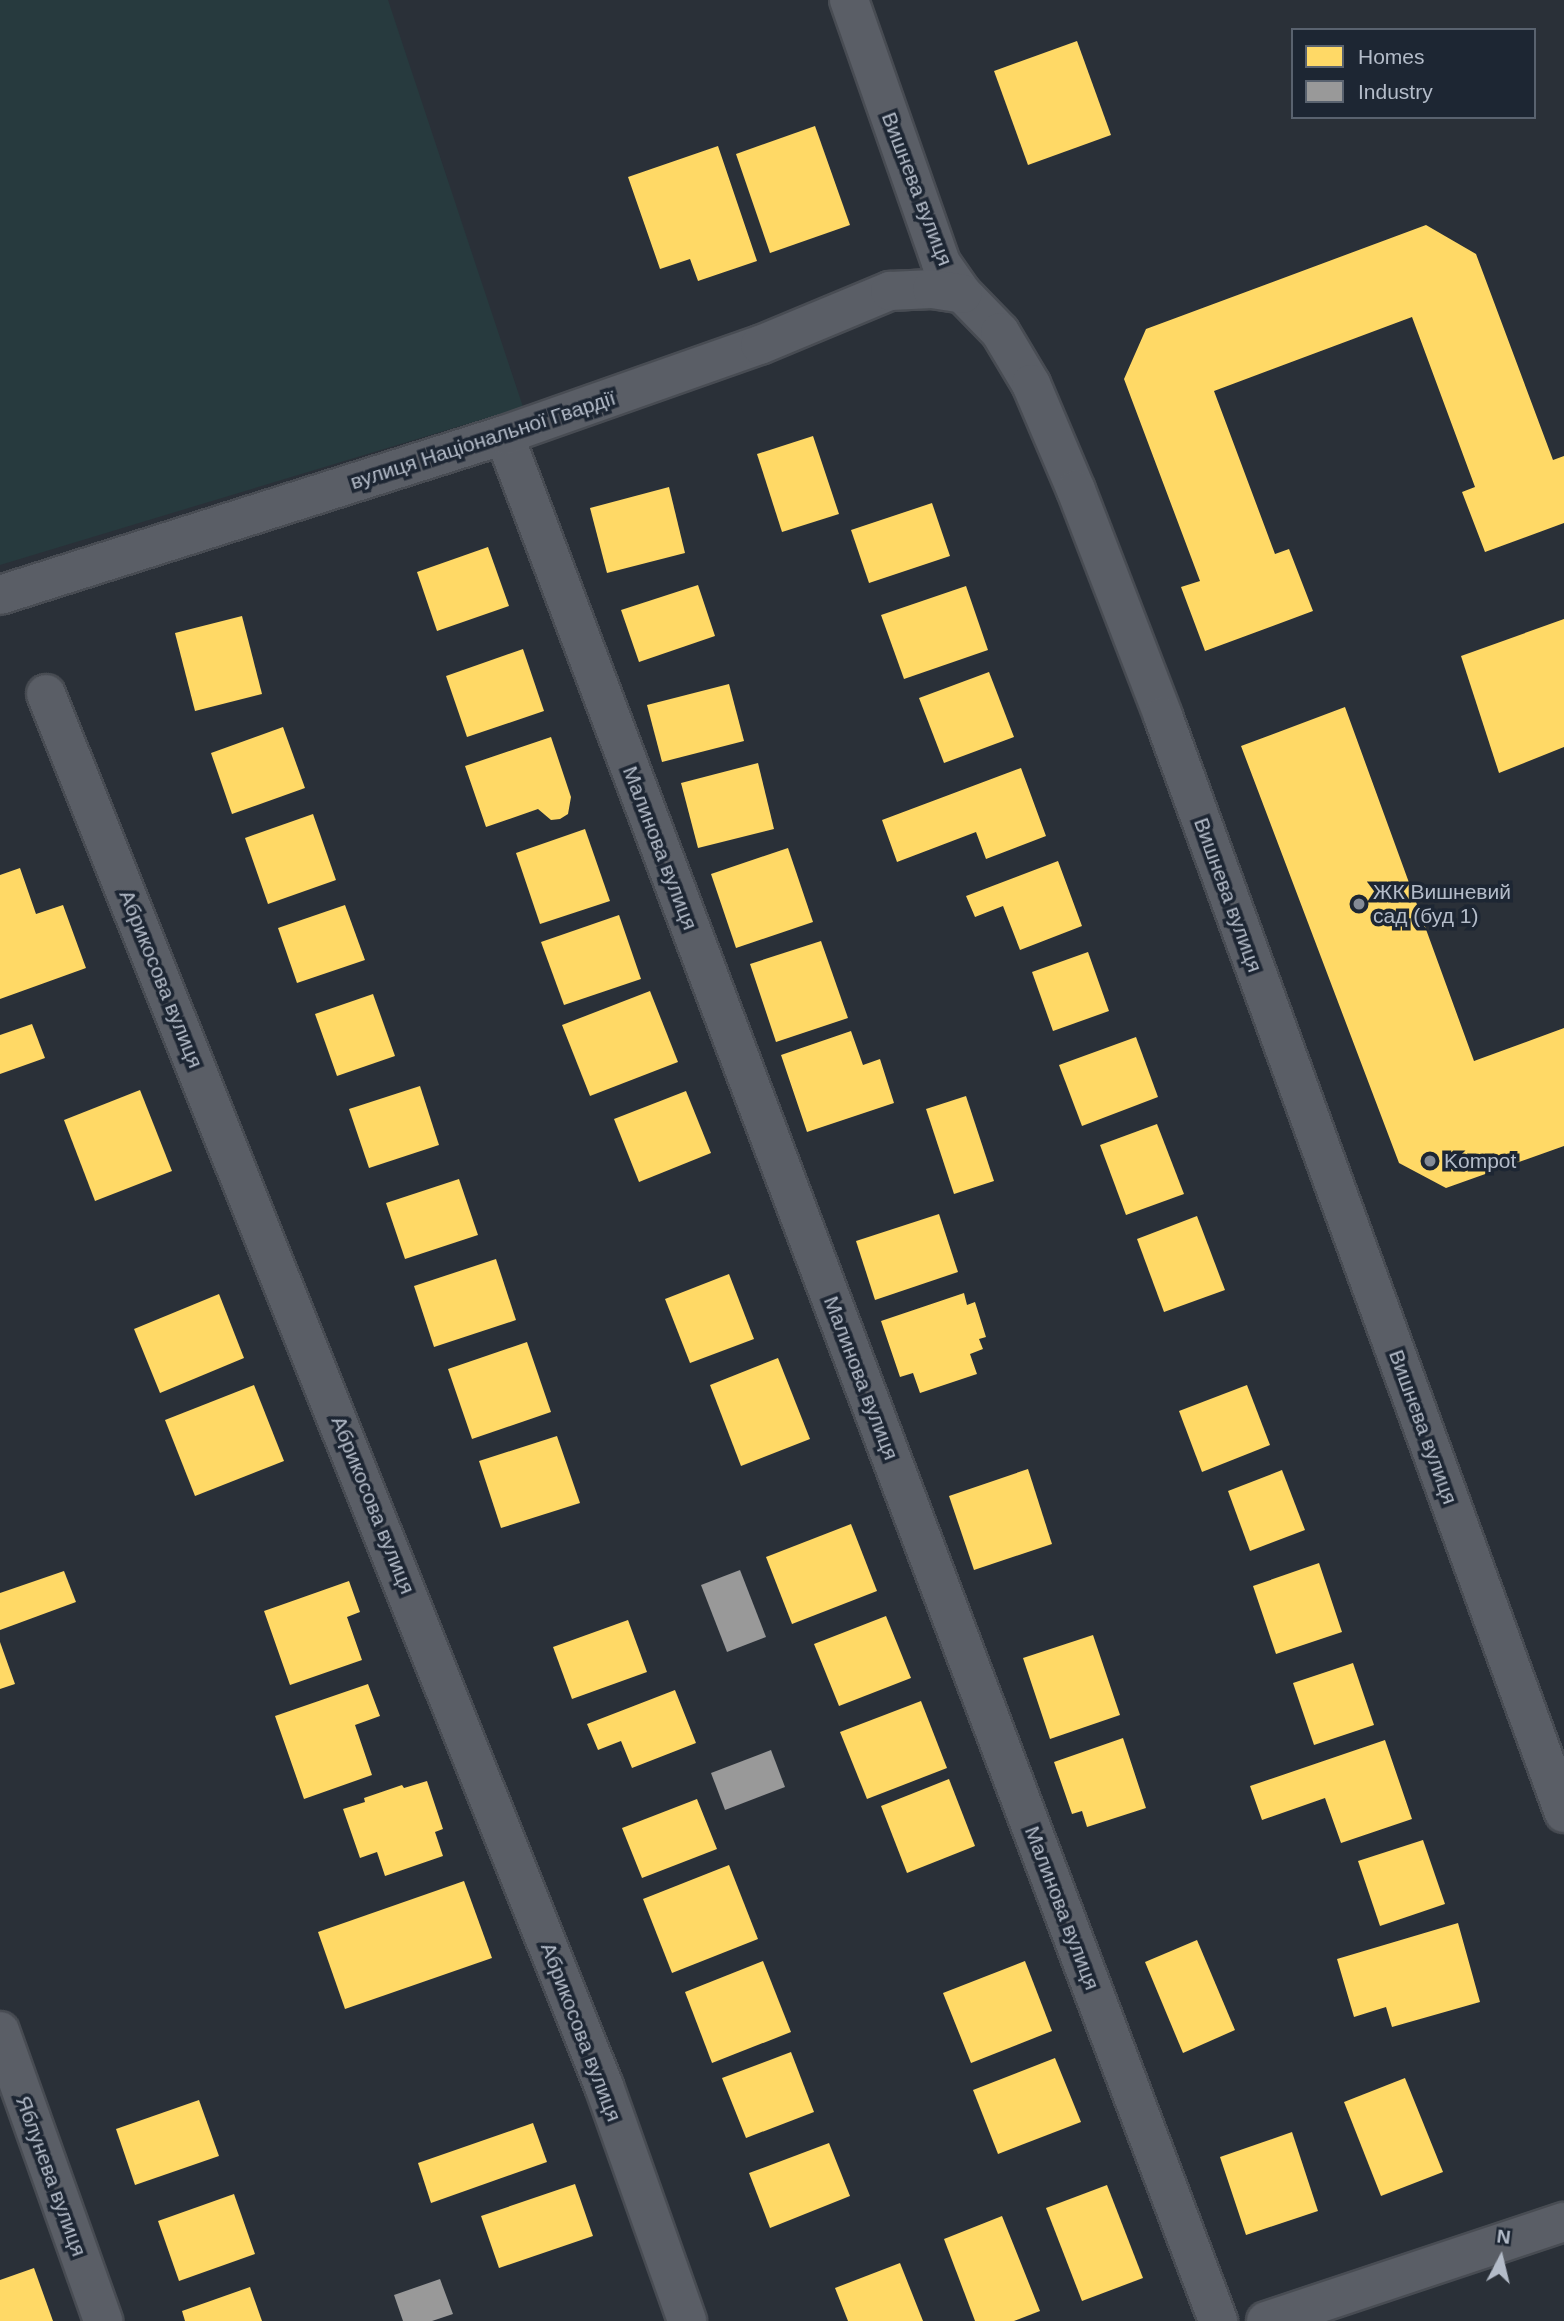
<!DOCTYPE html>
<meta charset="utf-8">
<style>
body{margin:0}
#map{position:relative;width:1564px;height:2321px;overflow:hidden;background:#2a3038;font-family:Arial,sans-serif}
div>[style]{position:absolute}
.green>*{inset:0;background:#273a3e}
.homes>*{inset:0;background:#ffd966}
.industry>*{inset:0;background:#999}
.roads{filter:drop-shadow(2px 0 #484c53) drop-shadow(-2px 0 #484c53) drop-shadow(0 2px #484c53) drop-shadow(0 -2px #484c53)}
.minor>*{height:38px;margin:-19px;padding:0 19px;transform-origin:19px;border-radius:19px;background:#5a5e66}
.dots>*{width:19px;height:19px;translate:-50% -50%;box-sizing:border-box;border:4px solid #1d2633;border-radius:50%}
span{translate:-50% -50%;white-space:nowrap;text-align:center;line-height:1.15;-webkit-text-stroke:7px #1d2633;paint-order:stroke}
.street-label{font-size:21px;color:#b4bcc9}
.poi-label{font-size:21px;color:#b4bcc9}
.left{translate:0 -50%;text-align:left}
.legend{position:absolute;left:1291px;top:28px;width:245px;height:91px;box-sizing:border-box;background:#1d2633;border:2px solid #59626f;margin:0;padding:9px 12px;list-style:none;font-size:21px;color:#b4bcc9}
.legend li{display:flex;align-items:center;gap:14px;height:35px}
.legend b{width:35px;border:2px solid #59626f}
.north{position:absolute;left:1466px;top:2223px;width:70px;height:70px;-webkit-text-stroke:5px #1d2633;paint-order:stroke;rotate:7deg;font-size:19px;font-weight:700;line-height:28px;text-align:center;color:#b4bcc9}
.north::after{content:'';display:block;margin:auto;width:24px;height:32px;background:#b4bcc9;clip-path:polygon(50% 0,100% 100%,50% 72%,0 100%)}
</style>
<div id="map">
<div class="green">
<div style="clip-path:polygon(0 0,388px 0,523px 407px,0 565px)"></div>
</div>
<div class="homes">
<div style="clip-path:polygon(1077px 41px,1111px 135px,1028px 165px,994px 71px)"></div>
<div style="clip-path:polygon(815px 126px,850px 225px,770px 253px,736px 154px)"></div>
<div style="clip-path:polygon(718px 146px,757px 261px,698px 281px,690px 259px,660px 269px,628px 177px)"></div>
<div style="clip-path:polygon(1426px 225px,1476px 254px,1553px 460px,1564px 456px,1564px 523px,1485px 552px,1462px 492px,1475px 487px,1412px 317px,1214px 391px,1275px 554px,1289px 549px,1313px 611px,1205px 651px,1181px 587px,1200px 581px,1124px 379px,1146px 329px)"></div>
<div style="clip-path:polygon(813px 436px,839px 514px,782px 532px,757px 454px)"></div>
<div style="clip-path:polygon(669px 487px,685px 553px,607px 573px,590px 508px)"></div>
<div style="clip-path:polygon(932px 503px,950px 556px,869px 583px,851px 530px)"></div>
<div style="clip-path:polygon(488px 547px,509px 606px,437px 631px,417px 572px)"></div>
<div style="clip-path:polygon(698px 585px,715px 636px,639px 662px,621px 610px)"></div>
<div style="clip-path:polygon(966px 586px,988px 650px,904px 679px,881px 615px)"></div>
<div style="clip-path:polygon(242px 616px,262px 694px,195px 711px,175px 633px)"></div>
<div style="clip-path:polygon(1564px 619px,1564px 747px,1499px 773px,1461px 656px)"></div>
<div style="clip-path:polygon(523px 649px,544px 711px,467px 737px,446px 676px)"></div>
<div style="clip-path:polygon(989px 672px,1014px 737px,944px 763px,919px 698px)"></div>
<div style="clip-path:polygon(729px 684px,744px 741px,662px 762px,647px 705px)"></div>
<div style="clip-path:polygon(1345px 707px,1474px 1061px,1564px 1028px,1564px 1146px,1446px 1188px,1399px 1163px,1241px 746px)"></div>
<div style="clip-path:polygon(283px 727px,305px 788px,232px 814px,211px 753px)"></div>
<div style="clip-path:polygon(551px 737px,571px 797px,568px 814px,560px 819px,551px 820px,538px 809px,486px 827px,465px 766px)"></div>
<div style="clip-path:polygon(758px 763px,774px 829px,698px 848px,681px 783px)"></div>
<div style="clip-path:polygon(1021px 768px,1046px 836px,986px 859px,976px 832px,897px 862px,882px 820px)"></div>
<div style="clip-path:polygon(313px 814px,336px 880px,268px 904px,245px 838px)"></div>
<div style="clip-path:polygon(585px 829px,610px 901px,540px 924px,516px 853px)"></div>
<div style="clip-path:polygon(788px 848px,813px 922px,736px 948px,711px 874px)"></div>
<div style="clip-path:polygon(1058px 861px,1082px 926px,1020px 950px,1003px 906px,975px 917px,966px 896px)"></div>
<div style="clip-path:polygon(20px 868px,36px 914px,63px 905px,86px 968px,0 999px,0 875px)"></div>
<div style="clip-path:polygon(345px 905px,365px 960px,297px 983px,278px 928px)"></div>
<div style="clip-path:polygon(619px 915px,641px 979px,564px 1005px,541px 942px)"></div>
<div style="clip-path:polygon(821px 941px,848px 1018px,776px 1042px,750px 964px)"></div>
<div style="clip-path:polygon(1088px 952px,1109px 1011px,1053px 1031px,1032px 972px)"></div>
<div style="clip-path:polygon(650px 991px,678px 1062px,590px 1096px,562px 1025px)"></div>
<div style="clip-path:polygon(373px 994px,395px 1056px,337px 1076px,315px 1014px)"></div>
<div style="clip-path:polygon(32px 1024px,45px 1058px,0 1074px,0 1035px)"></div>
<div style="clip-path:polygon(851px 1031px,863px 1065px,880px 1059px,894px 1103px,807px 1132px,781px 1055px)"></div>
<div style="clip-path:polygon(1136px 1037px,1158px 1097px,1082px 1126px,1059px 1065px)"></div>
<div style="clip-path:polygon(420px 1086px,439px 1145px,369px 1168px,349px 1109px)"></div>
<div style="clip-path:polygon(140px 1090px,172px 1171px,95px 1201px,64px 1120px)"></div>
<div style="clip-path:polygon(686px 1091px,711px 1153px,639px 1182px,614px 1119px)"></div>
<div style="clip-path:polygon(966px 1096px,994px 1181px,954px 1194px,926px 1109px)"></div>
<div style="clip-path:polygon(1157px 1124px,1184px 1194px,1126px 1215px,1100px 1145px)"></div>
<div style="clip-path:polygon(459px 1179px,478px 1235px,405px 1259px,386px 1203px)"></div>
<div style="clip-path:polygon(939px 1214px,958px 1272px,875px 1300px,856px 1241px)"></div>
<div style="clip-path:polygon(1197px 1216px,1225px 1290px,1164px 1312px,1137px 1239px)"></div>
<div style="clip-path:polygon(496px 1259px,516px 1320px,434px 1347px,414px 1286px)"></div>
<div style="clip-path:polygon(729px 1274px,754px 1339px,690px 1363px,665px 1299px)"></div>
<div style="clip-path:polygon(964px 1293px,967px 1305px,975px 1302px,986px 1337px,979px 1339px,983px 1349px,970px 1354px,977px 1374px,920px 1393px,913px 1373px,900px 1377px,881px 1321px)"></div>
<div style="clip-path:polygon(219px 1294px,244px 1358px,160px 1393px,134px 1329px)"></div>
<div style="clip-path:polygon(527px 1342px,551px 1412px,472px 1439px,448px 1369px)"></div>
<div style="clip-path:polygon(778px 1358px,810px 1439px,741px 1466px,710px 1385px)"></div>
<div style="clip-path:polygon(254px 1385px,284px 1461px,195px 1496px,165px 1420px)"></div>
<div style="clip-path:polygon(1247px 1385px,1270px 1445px,1202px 1472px,1179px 1411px)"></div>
<div style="clip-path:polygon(557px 1436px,580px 1503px,501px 1528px,479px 1461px)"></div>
<div style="clip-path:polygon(1028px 1469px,1052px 1544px,974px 1570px,949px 1496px)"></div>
<div style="clip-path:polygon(1282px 1470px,1305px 1530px,1250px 1551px,1228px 1491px)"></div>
<div style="clip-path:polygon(851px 1524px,877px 1591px,792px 1624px,766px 1557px)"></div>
<div style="clip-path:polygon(1319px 1563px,1342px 1632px,1276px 1654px,1253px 1586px)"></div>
<div style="clip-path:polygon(64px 1571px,76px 1602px,0 1630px,0 1593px)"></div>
<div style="clip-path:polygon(349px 1581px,360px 1612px,347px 1617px,362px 1660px,290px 1685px,264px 1611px)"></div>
<div style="clip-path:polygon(886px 1616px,911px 1678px,839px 1706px,814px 1644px)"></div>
<div style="clip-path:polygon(628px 1620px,647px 1672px,572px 1699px,553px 1647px)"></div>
<div style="clip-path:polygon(1093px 1635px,1120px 1715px,1050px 1739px,1023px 1658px)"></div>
<div style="clip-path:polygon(0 1642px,15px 1684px,0 1689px)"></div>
<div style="clip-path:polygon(1353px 1663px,1374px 1725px,1314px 1745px,1293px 1683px)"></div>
<div style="clip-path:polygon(368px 1684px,380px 1716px,355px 1725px,372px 1775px,304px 1799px,275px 1716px)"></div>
<div style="clip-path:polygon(675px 1690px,696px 1743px,632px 1768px,621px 1741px,598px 1750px,587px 1724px)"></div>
<div style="clip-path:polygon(921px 1701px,947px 1768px,867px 1799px,840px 1732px)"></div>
<div style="clip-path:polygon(1123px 1738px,1146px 1808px,1087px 1827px,1082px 1811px,1072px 1814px,1054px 1762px)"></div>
<div style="clip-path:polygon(1385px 1740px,1412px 1819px,1341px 1843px,1325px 1798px,1262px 1820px,1250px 1786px)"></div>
<div style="clip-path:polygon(949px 1779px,975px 1846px,907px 1873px,881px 1806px)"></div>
<div style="clip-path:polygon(427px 1781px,443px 1829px,435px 1832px,443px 1856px,385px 1876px,377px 1852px,360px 1858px,343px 1809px,365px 1802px,364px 1798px,402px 1785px,404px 1788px)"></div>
<div style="clip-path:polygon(697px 1799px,717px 1849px,642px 1878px,622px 1828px)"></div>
<div style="clip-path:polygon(1423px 1840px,1445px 1904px,1380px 1926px,1358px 1861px)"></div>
<div style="clip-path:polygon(729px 1865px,758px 1939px,672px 1973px,643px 1899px)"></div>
<div style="clip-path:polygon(464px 1881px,492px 1958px,345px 2009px,318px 1932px)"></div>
<div style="clip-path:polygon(1458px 1923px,1480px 2002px,1392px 2027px,1386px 2007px,1354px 2017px,1337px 1959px)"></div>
<div style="clip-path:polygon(1197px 1940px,1235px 2030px,1183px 2053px,1145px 1962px)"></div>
<div style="clip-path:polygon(763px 1961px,791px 2032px,712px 2063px,685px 1992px)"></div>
<div style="clip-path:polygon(1025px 1961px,1052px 2031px,971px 2063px,943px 1993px)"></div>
<div style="clip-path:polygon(791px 2052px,814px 2112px,746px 2138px,722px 2078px)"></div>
<div style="clip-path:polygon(1055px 2058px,1081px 2122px,998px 2154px,973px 2090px)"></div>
<div style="clip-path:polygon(1405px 2078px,1443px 2172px,1381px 2196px,1344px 2102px)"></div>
<div style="clip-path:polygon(199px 2100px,219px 2156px,135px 2185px,116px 2129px)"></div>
<div style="clip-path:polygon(533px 2123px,547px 2162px,431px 2203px,418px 2163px)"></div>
<div style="clip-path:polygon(1292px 2132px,1318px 2211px,1246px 2235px,1220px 2157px)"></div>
<div style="clip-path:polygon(829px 2143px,850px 2196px,770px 2228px,749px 2173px)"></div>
<div style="clip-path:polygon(575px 2184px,593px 2236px,499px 2268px,481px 2216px)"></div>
<div style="clip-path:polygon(1107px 2185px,1143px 2278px,1082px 2301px,1046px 2208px)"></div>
<div style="clip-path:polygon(234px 2194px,255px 2254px,179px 2281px,158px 2221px)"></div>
<div style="clip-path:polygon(1002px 2216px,1040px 2311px,1014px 2321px,975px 2321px,944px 2239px)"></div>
<div style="clip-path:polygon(900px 2263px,923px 2321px,848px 2321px,835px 2288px)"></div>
<div style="clip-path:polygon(34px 2268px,53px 2321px,0 2321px,0 2280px)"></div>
<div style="clip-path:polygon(250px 2287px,262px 2321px,185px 2321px,182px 2311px)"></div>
</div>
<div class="industry">
<div style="clip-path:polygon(740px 1570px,766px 1637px,727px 1652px,701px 1585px)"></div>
<div style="clip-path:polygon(771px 1750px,785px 1787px,725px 1810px,711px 1773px)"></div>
<div style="clip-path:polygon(440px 2279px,453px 2314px,432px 2321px,403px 2321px,394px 2295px)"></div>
</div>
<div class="roads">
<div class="minor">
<div style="left:849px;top:0;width:279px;rotate:70.7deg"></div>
<div style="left:941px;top:263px;width:38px;rotate:55deg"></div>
<div style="left:963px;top:294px;width:53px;rotate:45.8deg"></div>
<div style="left:1000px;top:332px;width:61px;rotate:59.2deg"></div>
<div style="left:1031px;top:384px;width:115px;rotate:67deg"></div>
<div style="left:1076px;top:490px;width:242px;rotate:68.9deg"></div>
<div style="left:1163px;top:716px;width:1168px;rotate:69.92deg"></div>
<div style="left:504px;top:435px;width:2017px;rotate:69.26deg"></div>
<div style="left:0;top:595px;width:529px;rotate:-17.61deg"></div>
<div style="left:504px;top:435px;width:271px;rotate:-19.4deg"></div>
<div style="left:760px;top:345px;width:141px;rotate:-22.6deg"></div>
<div style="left:890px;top:291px;width:42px;rotate:-2.7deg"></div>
<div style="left:932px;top:289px;width:31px;rotate:9deg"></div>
<div style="left:46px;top:694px;width:1500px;rotate:68.16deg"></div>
<div style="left:604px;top:2086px;width:249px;rotate:70.5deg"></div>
<div style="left:0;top:2031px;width:308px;rotate:70.4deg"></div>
<div style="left:1266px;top:2321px;width:314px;rotate:-18.4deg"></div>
</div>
</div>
<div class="dots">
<div style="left:1359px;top:904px;background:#848b96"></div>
<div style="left:1430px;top:1161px;background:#848b96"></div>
</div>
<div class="street-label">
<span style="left:917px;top:189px;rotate:69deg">Вишнева вулиця</span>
<span style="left:483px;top:440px;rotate:-18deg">вулиця Національної Гвардії</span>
<span style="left:660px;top:848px;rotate:69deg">Малинова вулиця</span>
<span style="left:1228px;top:895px;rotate:70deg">Вишнева вулиця</span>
<span style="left:161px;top:979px;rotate:68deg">Абрикосова вулиця</span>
<span style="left:861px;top:1378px;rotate:69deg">Малинова вулиця</span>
<span style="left:1423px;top:1427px;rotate:70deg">Вишнева вулиця</span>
<span style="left:373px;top:1505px;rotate:68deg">Абрикосова вулиця</span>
<span style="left:1062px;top:1908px;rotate:69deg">Малинова вулиця</span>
<span style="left:581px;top:2032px;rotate:69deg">Абрикосова вулиця</span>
<span style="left:51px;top:2176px;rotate:70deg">Яблунева вулиця</span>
</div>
<div class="poi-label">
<span class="left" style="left:1373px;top:904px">ЖК Вишневий<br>сад (буд 1)</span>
<span class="left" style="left:1444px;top:1161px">Kompot</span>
</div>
<ul class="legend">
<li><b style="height:19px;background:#ffd966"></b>Homes</li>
<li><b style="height:19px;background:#999"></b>Industry</li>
</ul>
<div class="north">N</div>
</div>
